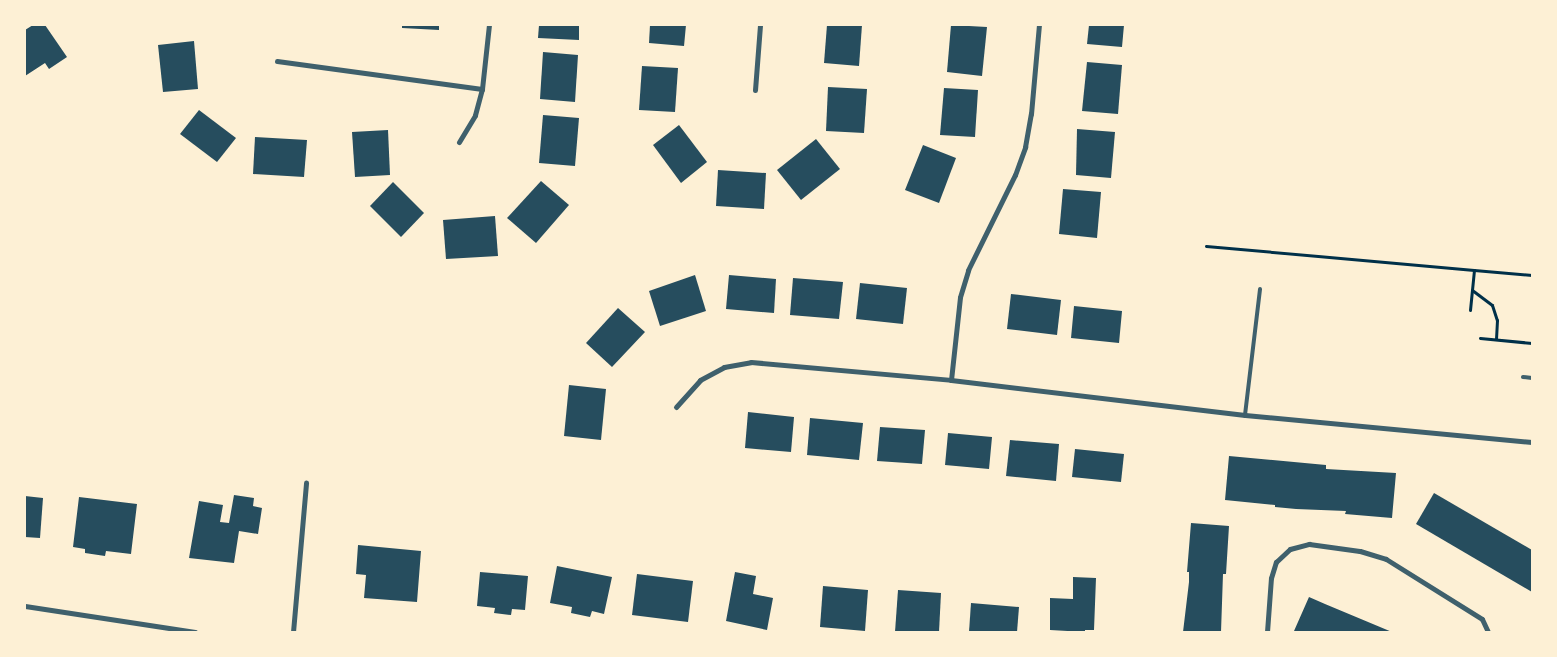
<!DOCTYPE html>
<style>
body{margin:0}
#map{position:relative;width:1557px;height:657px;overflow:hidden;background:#fdf0d5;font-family:"Zilla Slab",serif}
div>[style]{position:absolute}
.building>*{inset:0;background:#264d5e}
.path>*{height:3px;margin:-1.5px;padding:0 1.5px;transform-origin:1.5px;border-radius:1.5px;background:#003049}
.service>*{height:4px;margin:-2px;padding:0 2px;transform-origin:2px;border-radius:2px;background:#3f606c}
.minor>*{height:5px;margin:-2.5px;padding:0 2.5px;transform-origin:2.5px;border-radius:2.5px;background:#3f606c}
span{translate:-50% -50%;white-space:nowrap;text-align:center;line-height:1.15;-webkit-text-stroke:5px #fdf0d5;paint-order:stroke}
.frame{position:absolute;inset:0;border:26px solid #fdf0d5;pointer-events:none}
</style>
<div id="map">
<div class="building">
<div style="clip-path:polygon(33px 25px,45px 25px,67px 57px,49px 69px,45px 63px,25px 76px,25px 30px)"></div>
<div style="clip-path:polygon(402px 25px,439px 25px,439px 30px,402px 28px)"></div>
<div style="clip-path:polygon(539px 25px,579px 25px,579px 40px,538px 38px)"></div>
<div style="clip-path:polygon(650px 25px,686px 25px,684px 46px,649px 43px)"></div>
<div style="clip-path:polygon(827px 25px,862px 25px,859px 66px,824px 63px)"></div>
<div style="clip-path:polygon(951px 25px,987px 27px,982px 76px,947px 72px)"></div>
<div style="clip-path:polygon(1089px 25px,1124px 25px,1122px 47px,1087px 44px)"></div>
<div style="clip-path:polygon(194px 41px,198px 89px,163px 92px,158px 45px)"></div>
<div style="clip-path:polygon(543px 52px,578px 55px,575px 102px,540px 99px)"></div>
<div style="clip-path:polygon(1087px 62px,1122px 65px,1118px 114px,1082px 111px)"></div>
<div style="clip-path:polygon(642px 66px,678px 68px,675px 112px,639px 110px)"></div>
<div style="clip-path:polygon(828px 87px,867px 89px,864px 133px,826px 131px)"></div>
<div style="clip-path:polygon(944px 88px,978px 90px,975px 137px,940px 135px)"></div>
<div style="clip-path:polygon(199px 110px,236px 138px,217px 162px,180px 134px)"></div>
<div style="clip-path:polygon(543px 115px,579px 118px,575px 166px,539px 163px)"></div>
<div style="clip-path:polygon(679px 125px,707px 162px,681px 183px,653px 145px)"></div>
<div style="clip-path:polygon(1077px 129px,1115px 132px,1111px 178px,1076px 175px)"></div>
<div style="clip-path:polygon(388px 130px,390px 175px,355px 177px,352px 132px)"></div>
<div style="clip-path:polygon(255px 137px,307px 140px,304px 177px,253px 174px)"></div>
<div style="clip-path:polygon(816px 139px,840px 169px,801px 200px,777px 170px)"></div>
<div style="clip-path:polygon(923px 145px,956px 158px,939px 203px,905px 190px)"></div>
<div style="clip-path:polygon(718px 170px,766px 173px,764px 209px,716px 206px)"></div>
<div style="clip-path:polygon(541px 181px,569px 205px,536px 243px,507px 218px)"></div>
<div style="clip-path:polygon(393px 182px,424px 213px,401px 237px,370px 206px)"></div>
<div style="clip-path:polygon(1063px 189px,1101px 192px,1097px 238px,1059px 234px)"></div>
<div style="clip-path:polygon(495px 216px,498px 256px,446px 259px,443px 220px)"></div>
<div style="clip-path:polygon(695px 275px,706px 311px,660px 326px,649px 291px)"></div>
<div style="clip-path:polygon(729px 275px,776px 279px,774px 313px,726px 309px)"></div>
<div style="clip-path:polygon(793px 278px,843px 282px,839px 319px,790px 315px)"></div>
<div style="clip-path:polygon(860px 283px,907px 288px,903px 324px,856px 319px)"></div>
<div style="clip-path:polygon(1011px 294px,1061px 300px,1057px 335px,1007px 329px)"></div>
<div style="clip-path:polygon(1074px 306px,1122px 311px,1119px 343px,1071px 338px)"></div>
<div style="clip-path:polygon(618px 308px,645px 332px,612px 367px,586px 343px)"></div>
<div style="clip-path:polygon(569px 385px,606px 389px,601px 440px,564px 436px)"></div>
<div style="clip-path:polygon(748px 412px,794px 417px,791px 452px,745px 448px)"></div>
<div style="clip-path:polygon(810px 418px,863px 423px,859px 460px,807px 455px)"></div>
<div style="clip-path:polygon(880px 427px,925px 430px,922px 464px,877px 461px)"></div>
<div style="clip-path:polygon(948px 433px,992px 437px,989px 469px,945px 465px)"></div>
<div style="clip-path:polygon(1010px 440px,1059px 444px,1056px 481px,1006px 476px)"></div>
<div style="clip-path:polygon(1075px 449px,1124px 454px,1121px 482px,1072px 477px)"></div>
<div style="clip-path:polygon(1229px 456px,1326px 465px,1326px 469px,1396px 473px,1392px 518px,1345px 514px,1346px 511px,1296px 509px,1275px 507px,1275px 505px,1225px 500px)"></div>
<div style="clip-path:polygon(1434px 493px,1532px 550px,1532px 592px,1416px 524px)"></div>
<div style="clip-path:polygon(234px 495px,254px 498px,253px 506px,262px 508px,258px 534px,239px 531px,234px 563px,189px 558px,199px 501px,223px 505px,220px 522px,229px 523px)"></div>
<div style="clip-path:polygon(25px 496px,43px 498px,40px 538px,25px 537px)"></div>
<div style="clip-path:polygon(79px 497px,137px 504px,131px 554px,106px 551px,105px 556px,85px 553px,85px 549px,73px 547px)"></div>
<div style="clip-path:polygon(1191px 523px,1229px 526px,1226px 574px,1223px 574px,1221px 632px,1183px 632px,1189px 582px,1189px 572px,1187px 572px)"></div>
<div style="clip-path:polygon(358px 545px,421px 551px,417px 602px,364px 598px,366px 575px,356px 574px)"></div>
<div style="clip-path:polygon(557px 566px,612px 577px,604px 614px,592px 611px,590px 617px,571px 613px,572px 607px,550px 603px)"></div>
<div style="clip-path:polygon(480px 572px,528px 576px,525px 610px,512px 609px,511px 615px,494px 613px,495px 608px,477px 606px)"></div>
<div style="clip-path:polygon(735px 572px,756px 576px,753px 594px,773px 598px,767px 630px,726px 621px)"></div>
<div style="clip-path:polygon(637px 574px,693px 581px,688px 622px,632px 615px)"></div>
<div style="clip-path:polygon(1073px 577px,1096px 578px,1094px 630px,1085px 630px,1085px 632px,1050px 630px,1050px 598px,1073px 599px)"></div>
<div style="clip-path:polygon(823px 586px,868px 590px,865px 631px,820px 627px)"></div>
<div style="clip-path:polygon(898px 590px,941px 593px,939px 632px,895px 632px)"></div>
<div style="clip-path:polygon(1309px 597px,1325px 604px,1392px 632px,1294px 631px)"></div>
<div style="clip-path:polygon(971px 603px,1019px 607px,1017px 632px,969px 632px)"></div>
</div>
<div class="path">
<div style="left:1206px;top:246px;width:269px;rotate:5.1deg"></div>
<div style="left:1472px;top:290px;width:25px;rotate:37deg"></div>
<div style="left:1492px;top:305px;width:16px;rotate:72deg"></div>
<div style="left:1497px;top:320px;width:19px;rotate:93deg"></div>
<div style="left:1470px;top:310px;width:40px;rotate:-84.3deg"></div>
<div style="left:1474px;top:270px;width:58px;rotate:4.9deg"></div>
<div style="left:1480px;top:338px;width:52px;rotate:5.5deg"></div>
</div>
<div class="service">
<div style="left:1523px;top:377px;width:9px;rotate:6deg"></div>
<div style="left:1245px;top:415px;width:127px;rotate:-83.2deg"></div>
</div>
<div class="minor">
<div style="left:277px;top:61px;width:207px;rotate:7.8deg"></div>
<div style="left:755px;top:90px;width:65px;rotate:-85.6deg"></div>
<div style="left:459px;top:142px;width:31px;rotate:-59deg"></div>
<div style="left:475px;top:115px;width:27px;rotate:-75deg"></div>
<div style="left:482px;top:89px;width:64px;rotate:-83.8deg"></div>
<div style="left:951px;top:380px;width:83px;rotate:-83.8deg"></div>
<div style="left:960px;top:297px;width:28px;rotate:-73deg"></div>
<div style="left:968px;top:270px;width:106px;rotate:-63.7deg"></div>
<div style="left:1015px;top:175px;width:30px;rotate:-70deg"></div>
<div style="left:1025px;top:147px;width:34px;rotate:-80deg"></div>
<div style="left:1031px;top:114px;width:89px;rotate:-84.9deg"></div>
<div style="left:676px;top:407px;width:36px;rotate:-48deg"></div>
<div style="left:700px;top:380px;width:27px;rotate:-28deg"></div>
<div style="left:724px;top:367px;width:27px;rotate:-10deg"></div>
<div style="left:751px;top:362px;width:201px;rotate:5.1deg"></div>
<div style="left:951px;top:380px;width:296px;rotate:6.8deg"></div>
<div style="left:1245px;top:415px;width:288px;rotate:5.4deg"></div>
<div style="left:25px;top:606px;width:172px;rotate:8.7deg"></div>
<div style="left:293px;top:632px;width:150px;rotate:-85deg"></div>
<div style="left:1267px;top:632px;width:54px;rotate:-85.8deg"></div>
<div style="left:1271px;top:578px;width:17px;rotate:-73deg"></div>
<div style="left:1276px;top:562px;width:19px;rotate:-43deg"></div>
<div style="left:1290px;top:549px;width:20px;rotate:-15deg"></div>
<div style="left:1309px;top:544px;width:51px;rotate:7.8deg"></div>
<div style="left:1360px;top:551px;width:27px;rotate:17deg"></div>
<div style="left:1386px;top:559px;width:113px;rotate:32deg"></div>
<div style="left:1482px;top:619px;width:14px;rotate:65deg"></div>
</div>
<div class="frame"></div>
</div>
